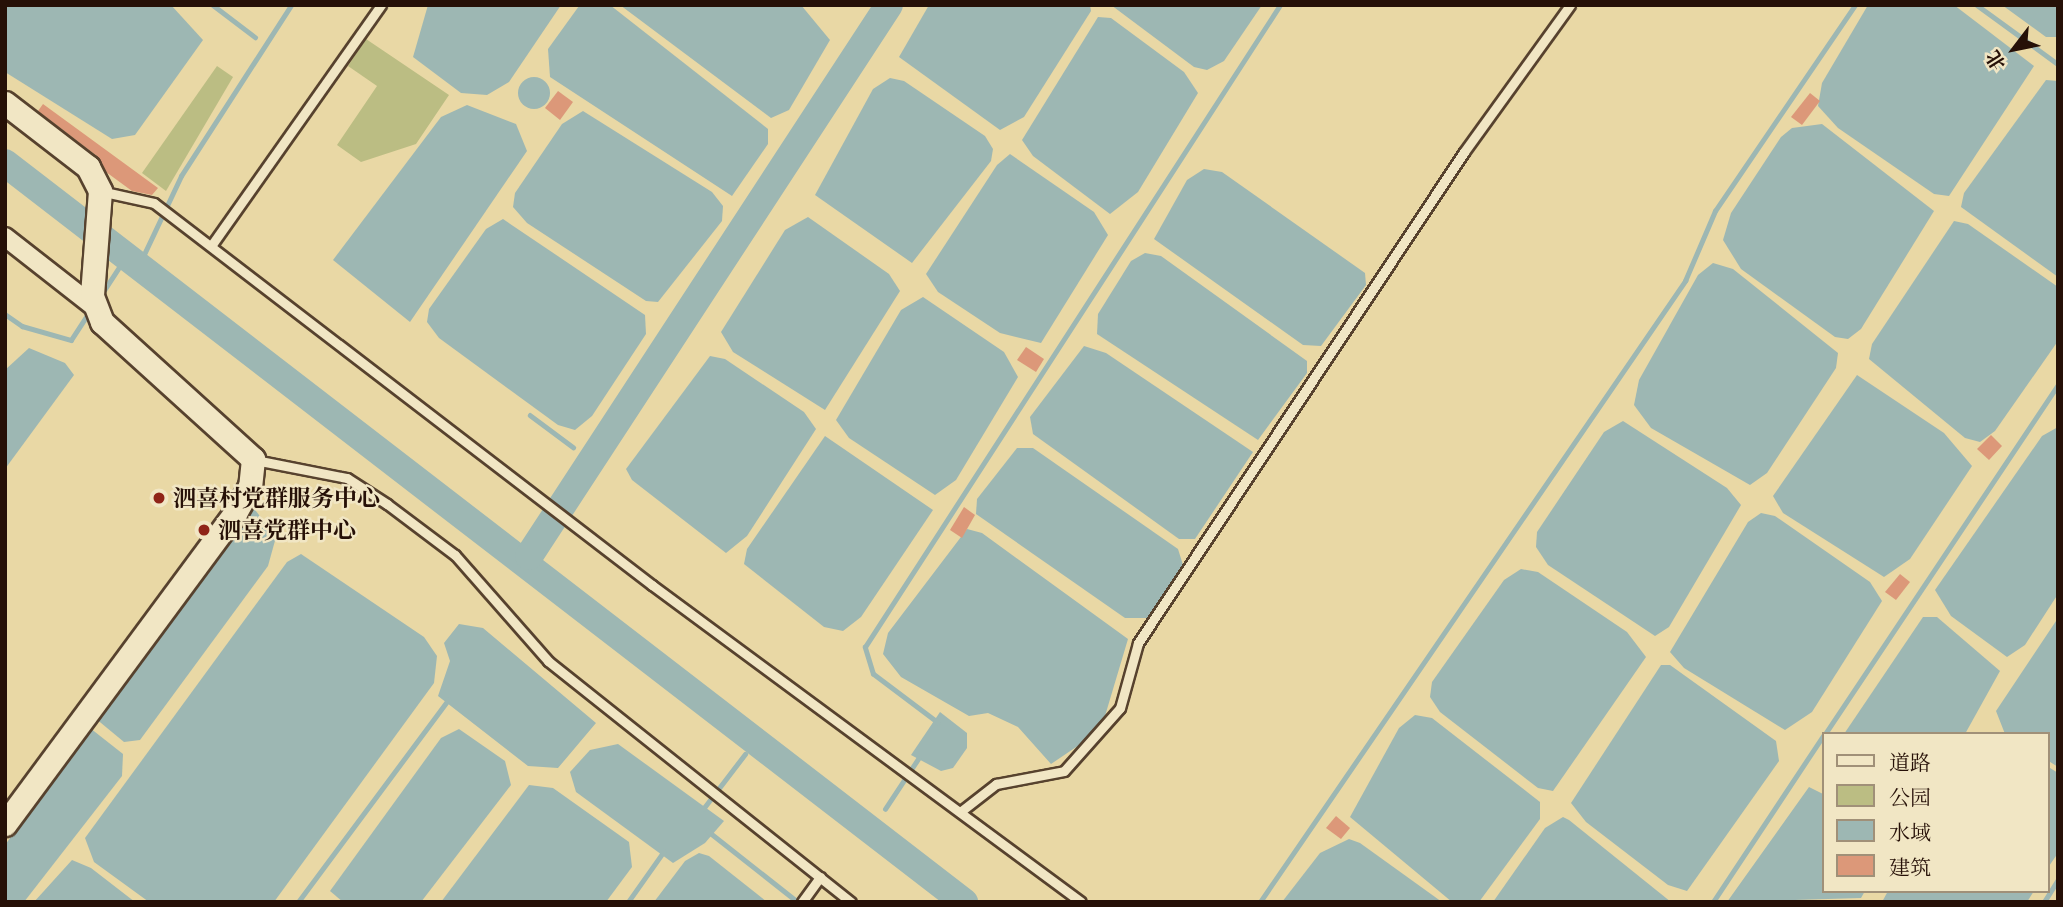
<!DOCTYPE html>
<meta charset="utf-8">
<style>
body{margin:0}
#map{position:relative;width:2063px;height:907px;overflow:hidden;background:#e9d8a5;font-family:"EB Garamond","Noto Serif SC",serif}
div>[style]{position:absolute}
.green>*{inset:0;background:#bbbd83}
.water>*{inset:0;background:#9db7b3}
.round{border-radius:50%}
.stream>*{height:4.5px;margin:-2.25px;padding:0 2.25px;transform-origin:2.25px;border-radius:2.25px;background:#9db7b3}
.river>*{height:28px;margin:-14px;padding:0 14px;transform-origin:14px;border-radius:14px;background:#9db7b3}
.building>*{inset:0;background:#dc9879}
.roads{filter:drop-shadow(2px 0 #57422e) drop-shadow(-2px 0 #57422e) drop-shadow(0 2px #57422e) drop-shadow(0 -2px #57422e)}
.service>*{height:9px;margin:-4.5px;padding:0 4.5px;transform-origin:4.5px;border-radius:4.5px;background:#f1e6c4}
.minor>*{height:18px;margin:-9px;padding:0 9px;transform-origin:9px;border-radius:9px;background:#f1e6c4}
.tertiary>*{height:23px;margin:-11.5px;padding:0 11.5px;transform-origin:11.5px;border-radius:11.5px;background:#f1e6c4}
.dots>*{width:19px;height:19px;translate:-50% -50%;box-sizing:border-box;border:4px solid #f1e6c4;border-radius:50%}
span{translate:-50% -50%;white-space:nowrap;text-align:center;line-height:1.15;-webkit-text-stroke:5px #f1e6c4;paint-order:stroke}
.poi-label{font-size:23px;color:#261007;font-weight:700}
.left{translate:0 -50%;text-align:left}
.frame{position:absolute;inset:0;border:7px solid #261007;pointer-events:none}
.legend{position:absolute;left:1822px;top:732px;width:228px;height:161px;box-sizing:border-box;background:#f1e6c4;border:2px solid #a09078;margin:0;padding:9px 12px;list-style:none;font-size:21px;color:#261007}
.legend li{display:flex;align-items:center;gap:14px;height:35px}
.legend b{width:35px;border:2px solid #a09078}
.north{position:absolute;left:1979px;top:14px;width:70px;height:70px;-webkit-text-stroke:5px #f1e6c4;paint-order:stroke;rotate:238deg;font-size:19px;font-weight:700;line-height:28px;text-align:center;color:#261007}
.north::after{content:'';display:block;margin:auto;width:24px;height:32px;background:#261007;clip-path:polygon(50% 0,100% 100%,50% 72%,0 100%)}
</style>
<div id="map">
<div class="green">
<div style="clip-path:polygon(366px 39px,449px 95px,416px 144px,361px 162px,337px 145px,377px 86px,348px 66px)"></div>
<div style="clip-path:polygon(217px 66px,233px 77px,166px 191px,142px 173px)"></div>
</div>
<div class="water">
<div style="clip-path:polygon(5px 5px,171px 5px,203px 40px,135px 135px,112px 139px,5px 72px)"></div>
<div style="clip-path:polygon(428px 5px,561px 5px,509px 82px,487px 95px,461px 93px,413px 57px)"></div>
<div style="clip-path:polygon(610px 5px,768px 129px,768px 144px,732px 196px,550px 77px,548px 49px,579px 6px)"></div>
<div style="clip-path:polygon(620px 5px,801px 5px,830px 40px,789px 110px,771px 118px)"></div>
<div style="clip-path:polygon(929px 5px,1090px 5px,1091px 11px,1024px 117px,1000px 130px,899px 57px)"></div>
<div style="clip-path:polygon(1111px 5px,1262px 5px,1224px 61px,1207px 70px,1194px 67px)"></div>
<div style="clip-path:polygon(1868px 5px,1954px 5px,2034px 66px,1949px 196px,1934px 194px,1838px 128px,1818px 106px,1822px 83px)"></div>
<div style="clip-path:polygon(2002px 5px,2058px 5px,2058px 37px,2046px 37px)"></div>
<div style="clip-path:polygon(1098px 17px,1111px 18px,1184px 72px,1198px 93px,1138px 192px,1110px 214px,1033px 156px,1022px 140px)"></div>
<div class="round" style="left:518px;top:77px;width:32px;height:32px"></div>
<div style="clip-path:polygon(890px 78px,904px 81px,985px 136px,993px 149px,991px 161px,912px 263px,815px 195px,873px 89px)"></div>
<div style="clip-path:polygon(2046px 80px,2058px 81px,2058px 277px,1961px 207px,1964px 193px)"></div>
<div style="clip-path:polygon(467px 105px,516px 124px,527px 151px,410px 322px,333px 260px,441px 117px)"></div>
<div style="clip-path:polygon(583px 111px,712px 192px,723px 206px,722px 221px,658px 302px,646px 301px,527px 223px,513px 207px,515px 193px,562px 124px)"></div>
<div style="clip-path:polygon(1822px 124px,1934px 211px,1861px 329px,1848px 339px,1835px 337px,1741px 269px,1723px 240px,1731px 213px,1781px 137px,1792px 128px)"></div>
<div style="clip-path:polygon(1010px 154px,1094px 212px,1108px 235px,1041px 343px,1000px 333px,938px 292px,926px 274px,997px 165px)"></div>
<div style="clip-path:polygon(1204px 169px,1222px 172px,1365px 273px,1366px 285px,1321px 346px,1303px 345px,1154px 239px,1187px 180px)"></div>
<div style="clip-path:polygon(808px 217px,889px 274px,900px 291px,825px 410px,733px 352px,721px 332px,785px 230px)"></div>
<div style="clip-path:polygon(503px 219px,645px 315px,646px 334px,592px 416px,575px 430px,558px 425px,439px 338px,427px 322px,429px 309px,486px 229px)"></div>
<div style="clip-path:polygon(1954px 221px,1968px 224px,2058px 287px,2058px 341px,1995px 431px,1980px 442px,1965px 438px,1869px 359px,1872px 344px)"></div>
<div style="clip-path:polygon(1145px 253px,1161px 256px,1307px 361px,1307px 373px,1258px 440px,1097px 334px,1098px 314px,1131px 261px)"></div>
<div style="clip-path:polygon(1713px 263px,1733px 269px,1838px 353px,1836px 368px,1767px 473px,1750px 485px,1651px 428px,1634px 405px,1639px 380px,1698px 275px)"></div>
<div style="clip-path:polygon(923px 297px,1004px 352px,1018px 377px,956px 480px,935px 495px,849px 438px,836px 420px,901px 310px)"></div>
<div style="clip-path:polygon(1084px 346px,1106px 353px,1253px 452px,1195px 539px,1179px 539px,1033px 434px,1030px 417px)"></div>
<div style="clip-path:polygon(29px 348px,65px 363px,74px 375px,5px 469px,5px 370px)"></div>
<div style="clip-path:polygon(710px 356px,725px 359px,804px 412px,816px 429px,747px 536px,726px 553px,632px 480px,626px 469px)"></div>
<div style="clip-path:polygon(1857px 375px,1944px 433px,1972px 466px,1910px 559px,1884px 577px,1783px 513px,1773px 496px)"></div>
<div style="clip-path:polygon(1623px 421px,1727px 488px,1741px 505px,1669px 627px,1655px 636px,1548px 565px,1536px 547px,1537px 532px,1604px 432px)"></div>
<div style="clip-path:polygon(2058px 427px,2058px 594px,2025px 645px,2007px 657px,1951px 616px,1935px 590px,2042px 436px)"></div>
<div style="clip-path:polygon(825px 436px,933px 510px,861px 617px,843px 631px,824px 627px,744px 564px,747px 549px)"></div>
<div style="clip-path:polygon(1017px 448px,1033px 448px,1178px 549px,1183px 565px,1147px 618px,1125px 618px,976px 514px,977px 499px)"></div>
<div style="clip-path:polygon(249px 502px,276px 537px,268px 566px,140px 740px,124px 742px,95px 718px)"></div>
<div style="clip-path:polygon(1761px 513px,1775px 516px,1870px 582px,1882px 601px,1812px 712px,1785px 730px,1684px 668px,1670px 652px,1748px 522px)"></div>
<div style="clip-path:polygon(967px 529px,982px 533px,1128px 639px,1105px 716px,1091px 737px,1051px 764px,1018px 727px,988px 713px,969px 716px,901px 677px,883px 654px,888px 633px)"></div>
<div style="clip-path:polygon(301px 554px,424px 637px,437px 656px,434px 683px,274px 902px,149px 902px,94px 862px,85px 838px,287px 562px)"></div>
<div style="clip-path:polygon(1521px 569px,1538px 572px,1627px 632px,1646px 657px,1553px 791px,1538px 788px,1440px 712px,1430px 697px,1432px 682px,1504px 580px)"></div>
<div style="clip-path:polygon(1923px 617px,1937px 617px,2000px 671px,1965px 734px,1844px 734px)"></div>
<div style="clip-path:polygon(2058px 618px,2058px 767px,2047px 760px,2047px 734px,2005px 734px,1996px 711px)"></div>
<div style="clip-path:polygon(459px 624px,483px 628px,596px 723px,558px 768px,528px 766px,438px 696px,450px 661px,444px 643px)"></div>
<div style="clip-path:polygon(1661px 665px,1670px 665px,1776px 741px,1779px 761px,1687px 891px,1668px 885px,1586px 822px,1571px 803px)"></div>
<div style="clip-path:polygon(940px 712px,967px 733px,967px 748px,953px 768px,941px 771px,911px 755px)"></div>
<div style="clip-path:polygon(1415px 715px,1432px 718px,1540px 802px,1540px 819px,1479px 902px,1452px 902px,1350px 817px,1399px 728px)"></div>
<div style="clip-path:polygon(90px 728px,123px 754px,122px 776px,24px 902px,5px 902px,5px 845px)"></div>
<div style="clip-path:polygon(459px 729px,505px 761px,511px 785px,421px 902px,343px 902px,330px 891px,441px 738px)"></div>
<div style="clip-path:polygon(618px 744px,724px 821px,705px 843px,673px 863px,576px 792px,570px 772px,590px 750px)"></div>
<div style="clip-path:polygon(2047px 766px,2058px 773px,2058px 853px,2047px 869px)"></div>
<div style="clip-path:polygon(529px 785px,553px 788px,629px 842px,632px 867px,606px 902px,441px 902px)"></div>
<div style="clip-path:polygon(1809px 787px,1823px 794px,1823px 891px,1865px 891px,1861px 898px,1727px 902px)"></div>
<div style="clip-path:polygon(1563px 817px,1569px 820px,1671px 902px,1493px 902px,1545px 828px)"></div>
<div style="clip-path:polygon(1349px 839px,1360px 843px,1442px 902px,1282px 902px,1320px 853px)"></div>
<div style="clip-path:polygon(699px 853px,709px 856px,767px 902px,654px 902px,685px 861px)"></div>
<div style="clip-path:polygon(72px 860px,91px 868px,135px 902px,34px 902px)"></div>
<div style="clip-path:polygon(1888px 891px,2034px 891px,2027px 902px,1882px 902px)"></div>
</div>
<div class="stream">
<div style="left:213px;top:5px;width:53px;rotate:37.3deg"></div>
<div style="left:1977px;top:5px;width:100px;rotate:36.1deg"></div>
<div style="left:139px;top:265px;width:98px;rotate:-64.7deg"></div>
<div style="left:181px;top:176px;width:203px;rotate:-57.2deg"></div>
<div style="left:101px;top:295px;width:35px;rotate:-57deg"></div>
<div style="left:5px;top:314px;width:21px;rotate:35deg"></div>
<div style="left:22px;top:326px;width:51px;rotate:15.9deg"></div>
<div style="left:71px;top:340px;width:35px;rotate:-57deg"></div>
<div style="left:530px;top:415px;width:54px;rotate:36.7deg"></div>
<div style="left:938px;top:723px;width:81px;rotate:-143deg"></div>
<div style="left:873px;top:674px;width:28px;rotate:-107deg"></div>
<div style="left:865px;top:647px;width:764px;rotate:-57.12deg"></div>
<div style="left:1825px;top:734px;width:420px;rotate:-56.3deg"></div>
<div style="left:703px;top:809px;width:69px;rotate:-52.6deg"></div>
<div style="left:885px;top:809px;width:60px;rotate:-56.6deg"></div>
<div style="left:708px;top:831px;width:115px;rotate:38.3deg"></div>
<div style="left:298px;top:902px;width:252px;rotate:-53.4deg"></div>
<div style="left:628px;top:902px;width:62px;rotate:-54.8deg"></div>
<div style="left:1260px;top:902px;width:753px;rotate:-55.61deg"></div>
<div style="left:1685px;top:281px;width:76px;rotate:-66.8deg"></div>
<div style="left:1715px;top:211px;width:249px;rotate:-55.8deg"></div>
<div style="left:1713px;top:902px;width:199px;rotate:-56.5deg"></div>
<div style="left:2044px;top:902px;width:26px;rotate:-58deg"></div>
</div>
<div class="river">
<div style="left:5px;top:163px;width:1211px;rotate:37.62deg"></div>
<div style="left:529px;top:556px;width:658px;rotate:-56.84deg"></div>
</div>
<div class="building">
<div style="clip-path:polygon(558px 91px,573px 102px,560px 120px,545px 108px)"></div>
<div style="clip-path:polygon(1810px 93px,1820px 101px,1802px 125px,1791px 117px)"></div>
<div style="clip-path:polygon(43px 104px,158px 188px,152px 195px,132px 191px,106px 172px,97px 156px,38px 111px)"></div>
<div style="clip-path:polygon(1026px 347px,1044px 359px,1036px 372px,1017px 360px)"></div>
<div style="clip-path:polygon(1991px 435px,2002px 446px,1989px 460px,1977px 449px)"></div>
<div style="clip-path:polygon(964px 507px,975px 515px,962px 538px,950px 530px)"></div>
<div style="clip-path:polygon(1900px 574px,1910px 582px,1896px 600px,1885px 592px)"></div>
<div style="clip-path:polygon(1336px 816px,1350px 828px,1341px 839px,1326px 828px)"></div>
</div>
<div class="roads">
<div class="service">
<div style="left:100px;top:191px;width:55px;rotate:12.5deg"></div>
<div style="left:154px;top:203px;width:628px;rotate:37.49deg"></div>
<div style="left:652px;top:585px;width:533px;rotate:36.46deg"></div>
<div style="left:211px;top:246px;width:295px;rotate:-54.8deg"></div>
<div style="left:255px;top:460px;width:94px;rotate:11.1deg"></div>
<div style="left:347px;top:478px;width:48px;rotate:33deg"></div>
<div style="left:387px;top:504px;width:85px;rotate:36.9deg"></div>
<div style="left:455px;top:555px;width:141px;rotate:48.7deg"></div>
<div style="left:548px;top:661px;width:387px;rotate:38.5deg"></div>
<div style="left:960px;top:812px;width:46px;rotate:-37.9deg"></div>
<div style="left:996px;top:784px;width:69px;rotate:-10.8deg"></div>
<div style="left:1064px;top:771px;width:84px;rotate:-48.4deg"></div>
<div style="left:1120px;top:708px;width:67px;rotate:-74.5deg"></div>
<div style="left:1138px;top:643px;width:589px;rotate:-56.42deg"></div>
<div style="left:1464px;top:152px;width:181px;rotate:-54.2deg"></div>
<div style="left:802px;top:902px;width:31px;rotate:-54deg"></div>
</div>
<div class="minor">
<div style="left:5px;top:237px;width:115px;rotate:38deg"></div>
</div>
<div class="tertiary">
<div style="left:5px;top:103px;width:105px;rotate:37.6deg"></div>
<div style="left:88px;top:167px;width:27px;rotate:63deg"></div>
<div style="left:100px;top:191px;width:105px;rotate:94.4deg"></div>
<div style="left:92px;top:296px;width:28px;rotate:69deg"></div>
<div style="left:102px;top:322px;width:204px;rotate:42.2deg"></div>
<div style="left:253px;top:459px;width:27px;rotate:96deg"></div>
<div style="left:250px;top:486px;width:31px;rotate:119deg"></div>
<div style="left:235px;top:513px;width:387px;rotate:126.5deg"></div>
</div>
</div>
<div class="dots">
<div style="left:159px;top:498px;background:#8f2418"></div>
<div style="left:204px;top:530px;background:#8f2418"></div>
</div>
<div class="poi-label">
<span class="left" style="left:173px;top:498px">泗喜村党群服务中心</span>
<span class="left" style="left:218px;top:530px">泗喜党群中心</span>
</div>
<div class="frame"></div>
<ul class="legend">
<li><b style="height:9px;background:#f1e6c4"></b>道路</li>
<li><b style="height:19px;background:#bbbd83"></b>公园</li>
<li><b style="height:19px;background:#9db7b3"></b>水域</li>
<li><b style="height:19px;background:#dc9879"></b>建筑</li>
</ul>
<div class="north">北</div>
</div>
